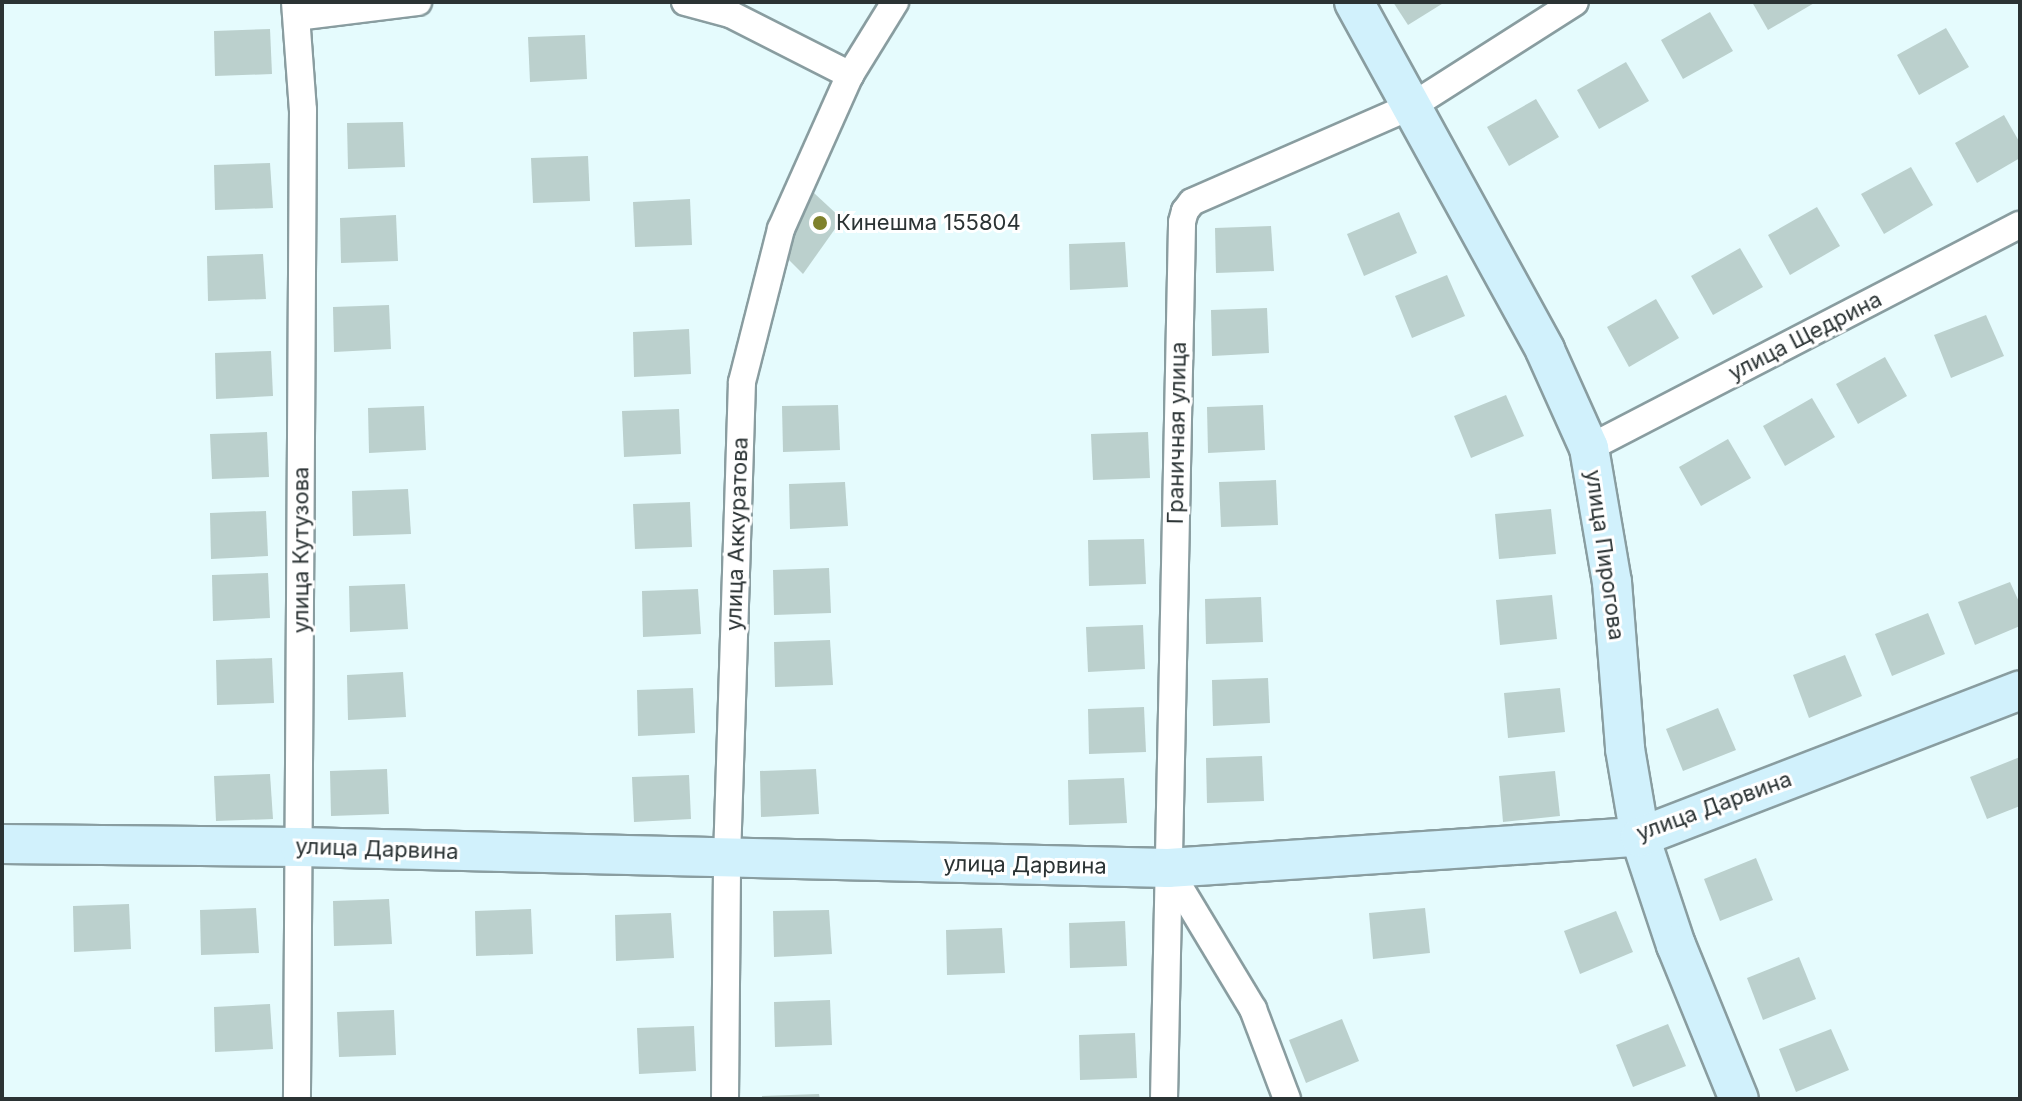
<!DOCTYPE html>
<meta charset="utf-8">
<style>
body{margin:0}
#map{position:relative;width:2022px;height:1101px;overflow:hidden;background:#e5fbfd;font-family:Inter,sans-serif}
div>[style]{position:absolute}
.building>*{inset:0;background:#bbd0cd}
.roads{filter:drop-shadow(2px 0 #899da0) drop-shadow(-2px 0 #899da0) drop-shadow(0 2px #899da0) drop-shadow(0 -2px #899da0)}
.street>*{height:26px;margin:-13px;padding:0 13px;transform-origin:13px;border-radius:13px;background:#fff}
.secondary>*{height:38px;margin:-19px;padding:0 19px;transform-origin:19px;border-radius:19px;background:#d1f1fc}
.dots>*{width:22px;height:22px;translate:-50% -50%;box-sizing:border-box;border:4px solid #fff;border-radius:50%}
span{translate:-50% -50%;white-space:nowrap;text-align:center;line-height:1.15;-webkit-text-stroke:6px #fff;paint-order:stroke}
.poi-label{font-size:22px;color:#2b3334}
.left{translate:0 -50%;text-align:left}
.street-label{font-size:22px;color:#2b3334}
.frame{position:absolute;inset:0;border:4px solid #2b3334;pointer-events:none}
</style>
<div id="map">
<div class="building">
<div style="clip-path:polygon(1393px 2px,1445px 2px,1408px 25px)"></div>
<div style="clip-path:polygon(1752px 2px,1816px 2px,1768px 30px)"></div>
<div style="clip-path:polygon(1710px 12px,1733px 51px,1683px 79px,1661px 40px)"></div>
<div style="clip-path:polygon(1946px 28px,1969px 67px,1919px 95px,1897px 55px)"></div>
<div style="clip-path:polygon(270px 29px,272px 74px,215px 76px,214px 31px)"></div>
<div style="clip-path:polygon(585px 35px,587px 79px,530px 82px,528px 37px)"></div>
<div style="clip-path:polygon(1626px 62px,1649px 101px,1599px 129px,1577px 90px)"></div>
<div style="clip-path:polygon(1536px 99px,1559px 137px,1509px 166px,1487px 127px)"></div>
<div style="clip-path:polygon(2004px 115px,2020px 143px,2020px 158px,1977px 183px,1955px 143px)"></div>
<div style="clip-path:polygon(403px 122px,405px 167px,348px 169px,347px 123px)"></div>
<div style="clip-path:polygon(588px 156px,590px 201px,533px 203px,531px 158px)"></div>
<div style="clip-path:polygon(270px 163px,273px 208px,215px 210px,214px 165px)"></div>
<div style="clip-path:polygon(1911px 167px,1933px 205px,1884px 234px,1861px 194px)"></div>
<div style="clip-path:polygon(814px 193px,842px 219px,803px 274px,783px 254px)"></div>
<div style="clip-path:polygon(690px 199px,692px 245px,635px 247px,633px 202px)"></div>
<div style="clip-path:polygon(1817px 207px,1840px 246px,1790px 275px,1768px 235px)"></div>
<div style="clip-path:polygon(1399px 212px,1417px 253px,1364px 276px,1347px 234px)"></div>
<div style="clip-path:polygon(396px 215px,398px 261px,341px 263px,340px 218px)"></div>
<div style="clip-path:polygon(1271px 226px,1274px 271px,1216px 273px,1215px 228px)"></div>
<div style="clip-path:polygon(1125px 242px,1128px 287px,1070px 290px,1069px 244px)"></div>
<div style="clip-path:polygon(1740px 248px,1763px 287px,1713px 315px,1691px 276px)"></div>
<div style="clip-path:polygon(263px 254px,266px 299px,208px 301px,207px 256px)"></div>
<div style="clip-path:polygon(1447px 275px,1465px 316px,1412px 338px,1395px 296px)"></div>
<div style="clip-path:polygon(1656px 299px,1679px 338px,1629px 367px,1607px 327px)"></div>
<div style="clip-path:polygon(389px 305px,391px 349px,334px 352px,333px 307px)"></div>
<div style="clip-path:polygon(1267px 308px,1269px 353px,1212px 356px,1211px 310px)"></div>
<div style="clip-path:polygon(1986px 315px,2004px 356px,1951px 378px,1934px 335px)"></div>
<div style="clip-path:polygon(689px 329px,691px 374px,634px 377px,633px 332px)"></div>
<div style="clip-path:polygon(271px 351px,273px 396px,216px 399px,215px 353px)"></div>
<div style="clip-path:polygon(1885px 357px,1907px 396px,1858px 424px,1836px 384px)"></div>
<div style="clip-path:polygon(1506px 395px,1524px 436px,1471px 458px,1454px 416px)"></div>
<div style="clip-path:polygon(1812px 398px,1835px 437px,1785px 466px,1763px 426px)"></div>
<div style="clip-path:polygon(838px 405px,840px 450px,783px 452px,782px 406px)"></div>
<div style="clip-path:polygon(1263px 405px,1265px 450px,1208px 453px,1207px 407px)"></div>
<div style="clip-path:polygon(424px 406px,426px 450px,369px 453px,368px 408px)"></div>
<div style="clip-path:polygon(679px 409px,681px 454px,624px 457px,622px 411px)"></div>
<div style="clip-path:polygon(267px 432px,269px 477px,212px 479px,210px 434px)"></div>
<div style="clip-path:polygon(1148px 432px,1150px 478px,1093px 480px,1091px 434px)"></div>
<div style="clip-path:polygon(1728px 439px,1751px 478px,1701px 506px,1679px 467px)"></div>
<div style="clip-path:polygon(1276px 480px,1278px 525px,1221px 527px,1219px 482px)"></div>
<div style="clip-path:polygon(845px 482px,848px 526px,790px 529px,789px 484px)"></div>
<div style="clip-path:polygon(408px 489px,411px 534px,353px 536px,352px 491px)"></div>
<div style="clip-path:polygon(690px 502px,692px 547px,635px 549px,633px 504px)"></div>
<div style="clip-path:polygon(1551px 509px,1556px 554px,1499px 559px,1495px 514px)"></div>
<div style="clip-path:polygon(266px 511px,268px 556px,211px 559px,210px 513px)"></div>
<div style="clip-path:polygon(1144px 539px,1146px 584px,1089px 586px,1088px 540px)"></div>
<div style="clip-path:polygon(829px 568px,831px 613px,774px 615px,773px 570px)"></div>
<div style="clip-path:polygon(268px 573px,270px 618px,213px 621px,212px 575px)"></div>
<div style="clip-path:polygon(2010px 582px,2020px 604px,2020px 626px,1975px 645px,1958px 602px)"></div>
<div style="clip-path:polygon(405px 584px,408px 629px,350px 632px,349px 586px)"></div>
<div style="clip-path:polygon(698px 589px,701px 634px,643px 637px,642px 591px)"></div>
<div style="clip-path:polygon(1552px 595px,1557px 639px,1500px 645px,1496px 600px)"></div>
<div style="clip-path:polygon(1261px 597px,1263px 642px,1206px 644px,1205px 599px)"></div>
<div style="clip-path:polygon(1928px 613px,1945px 654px,1892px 676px,1875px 634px)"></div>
<div style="clip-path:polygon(1143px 625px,1145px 669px,1088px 672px,1086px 627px)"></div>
<div style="clip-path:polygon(830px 640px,833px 685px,775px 687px,774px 642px)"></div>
<div style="clip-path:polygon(1845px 655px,1862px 696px,1809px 718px,1793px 675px)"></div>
<div style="clip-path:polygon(272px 658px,274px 703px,217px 705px,216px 660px)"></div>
<div style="clip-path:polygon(403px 672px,406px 717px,348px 720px,347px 675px)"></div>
<div style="clip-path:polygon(1268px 678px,1270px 723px,1213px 726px,1212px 680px)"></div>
<div style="clip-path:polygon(693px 688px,695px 733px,638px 736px,637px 690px)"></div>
<div style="clip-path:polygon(1560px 688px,1565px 732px,1508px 738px,1504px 693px)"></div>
<div style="clip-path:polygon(1144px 707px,1146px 752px,1089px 754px,1088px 709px)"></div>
<div style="clip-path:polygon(1718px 708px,1736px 750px,1683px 771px,1666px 729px)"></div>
<div style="clip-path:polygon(1262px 756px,1264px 801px,1207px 803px,1206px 758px)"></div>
<div style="clip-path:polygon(2020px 757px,2020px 806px,1987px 819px,1970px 777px)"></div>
<div style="clip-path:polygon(387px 769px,389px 814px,331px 816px,330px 771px)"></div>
<div style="clip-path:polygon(816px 769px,819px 814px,761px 817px,760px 771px)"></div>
<div style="clip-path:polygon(1555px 771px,1560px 816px,1503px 822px,1499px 776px)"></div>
<div style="clip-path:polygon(270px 774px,273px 819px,216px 821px,214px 776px)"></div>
<div style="clip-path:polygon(689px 775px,691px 819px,634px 822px,632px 777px)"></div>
<div style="clip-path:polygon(1124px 778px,1127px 823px,1069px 825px,1068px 780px)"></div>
<div style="clip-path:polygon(1756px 858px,1773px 900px,1720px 921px,1704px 879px)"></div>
<div style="clip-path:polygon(389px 899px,392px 944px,334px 946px,333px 901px)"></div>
<div style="clip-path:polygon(129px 904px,131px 949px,74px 952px,73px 906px)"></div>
<div style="clip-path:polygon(256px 908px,259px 953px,201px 955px,200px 910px)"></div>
<div style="clip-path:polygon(1425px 908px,1430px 953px,1373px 959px,1369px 913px)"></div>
<div style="clip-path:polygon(531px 909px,533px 954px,476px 956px,475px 911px)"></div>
<div style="clip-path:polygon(829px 910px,832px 954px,774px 957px,773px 911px)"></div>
<div style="clip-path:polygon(1616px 911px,1633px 952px,1580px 974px,1564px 931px)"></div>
<div style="clip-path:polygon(671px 913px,674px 958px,616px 961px,615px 915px)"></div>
<div style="clip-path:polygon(1125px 921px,1127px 966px,1070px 968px,1069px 923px)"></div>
<div style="clip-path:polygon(1002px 928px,1005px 973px,947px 975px,946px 930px)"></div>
<div style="clip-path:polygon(1799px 957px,1816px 999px,1763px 1020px,1747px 978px)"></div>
<div style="clip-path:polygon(830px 1000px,832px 1045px,775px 1047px,774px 1002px)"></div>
<div style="clip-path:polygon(270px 1004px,273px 1049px,215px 1052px,214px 1007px)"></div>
<div style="clip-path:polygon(394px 1010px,396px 1055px,339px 1057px,337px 1012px)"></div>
<div style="clip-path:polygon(1342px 1019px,1359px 1061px,1306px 1083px,1289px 1040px)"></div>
<div style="clip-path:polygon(1668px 1024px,1686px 1066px,1633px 1087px,1616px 1045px)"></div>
<div style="clip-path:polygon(694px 1026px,696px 1071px,639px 1074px,637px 1028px)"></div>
<div style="clip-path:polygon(1831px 1029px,1849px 1070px,1796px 1092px,1779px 1049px)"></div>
<div style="clip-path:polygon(1135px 1033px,1137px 1078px,1080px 1080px,1079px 1035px)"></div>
<div style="clip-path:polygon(819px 1094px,820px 1099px,762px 1099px,762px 1096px)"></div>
</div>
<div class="roads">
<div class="street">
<div style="left:295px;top:2px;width:108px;rotate:85.8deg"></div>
<div style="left:303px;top:110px;width:989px;rotate:90.35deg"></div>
<div style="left:685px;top:2px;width:47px;rotate:14.9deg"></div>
<div style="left:730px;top:14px;width:135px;rotate:26.9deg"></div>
<div style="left:297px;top:17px;width:122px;rotate:-7.1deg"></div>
<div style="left:1589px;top:448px;width:485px;rotate:-27.4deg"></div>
<div style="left:1168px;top:868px;width:165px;rotate:58.9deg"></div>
<div style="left:1253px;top:1009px;width:96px;rotate:69.3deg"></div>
<div style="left:725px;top:1099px;width:240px;rotate:-89.5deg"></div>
<div style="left:727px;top:859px;width:477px;rotate:-88.2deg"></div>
<div style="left:742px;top:382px;width:158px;rotate:-75.7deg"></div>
<div style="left:781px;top:229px;width:169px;rotate:-65.9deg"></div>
<div style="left:850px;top:75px;width:86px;rotate:-58.3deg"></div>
<div style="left:1164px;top:1099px;width:877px;rotate:-88.82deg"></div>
<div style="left:1182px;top:222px;width:11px;rotate:-75deg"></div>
<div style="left:1185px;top:211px;width:11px;rotate:-52deg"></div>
<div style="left:1192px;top:202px;width:240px;rotate:-23.6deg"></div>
<div style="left:1412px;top:106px;width:193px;rotate:-32.5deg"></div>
</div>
<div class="secondary">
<div style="left:1354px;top:2px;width:397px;rotate:61.2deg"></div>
<div style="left:1545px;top:350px;width:107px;rotate:65.8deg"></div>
<div style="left:1589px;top:448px;width:136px;rotate:80.3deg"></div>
<div style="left:1612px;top:582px;width:168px;rotate:85.5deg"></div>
<div style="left:1625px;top:749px;width:89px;rotate:80.3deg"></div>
<div style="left:1640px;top:837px;width:114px;rotate:71.6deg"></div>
<div style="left:1676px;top:945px;width:166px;rotate:67.8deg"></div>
<div style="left:2px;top:844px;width:298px;rotate:0.6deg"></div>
<div style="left:300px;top:847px;width:868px;rotate:1.39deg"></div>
<div style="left:1168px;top:868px;width:473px;rotate:-3.8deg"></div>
<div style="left:1640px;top:837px;width:407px;rotate:-21.1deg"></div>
</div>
</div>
<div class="dots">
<div style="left:820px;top:223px;background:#7f812b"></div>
</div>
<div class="poi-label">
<span class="left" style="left:836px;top:223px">Кинешма 155804</span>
</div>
<div class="street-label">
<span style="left:1805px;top:336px;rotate:-27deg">улица Щедрина</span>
<span style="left:1177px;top:433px;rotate:-89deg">Граничная улица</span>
<span style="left:737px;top:534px;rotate:-88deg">улица Аккуратова</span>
<span style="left:301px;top:550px;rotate:-90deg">улица Кутузова</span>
<span style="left:1605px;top:555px;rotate:82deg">улица Пирогова</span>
<span style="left:1714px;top:806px;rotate:-20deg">улица Дарвина</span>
<span style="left:377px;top:849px;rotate:2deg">улица Дарвина</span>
<span style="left:1025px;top:865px;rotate:1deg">улица Дарвина</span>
</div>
<div class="frame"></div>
</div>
